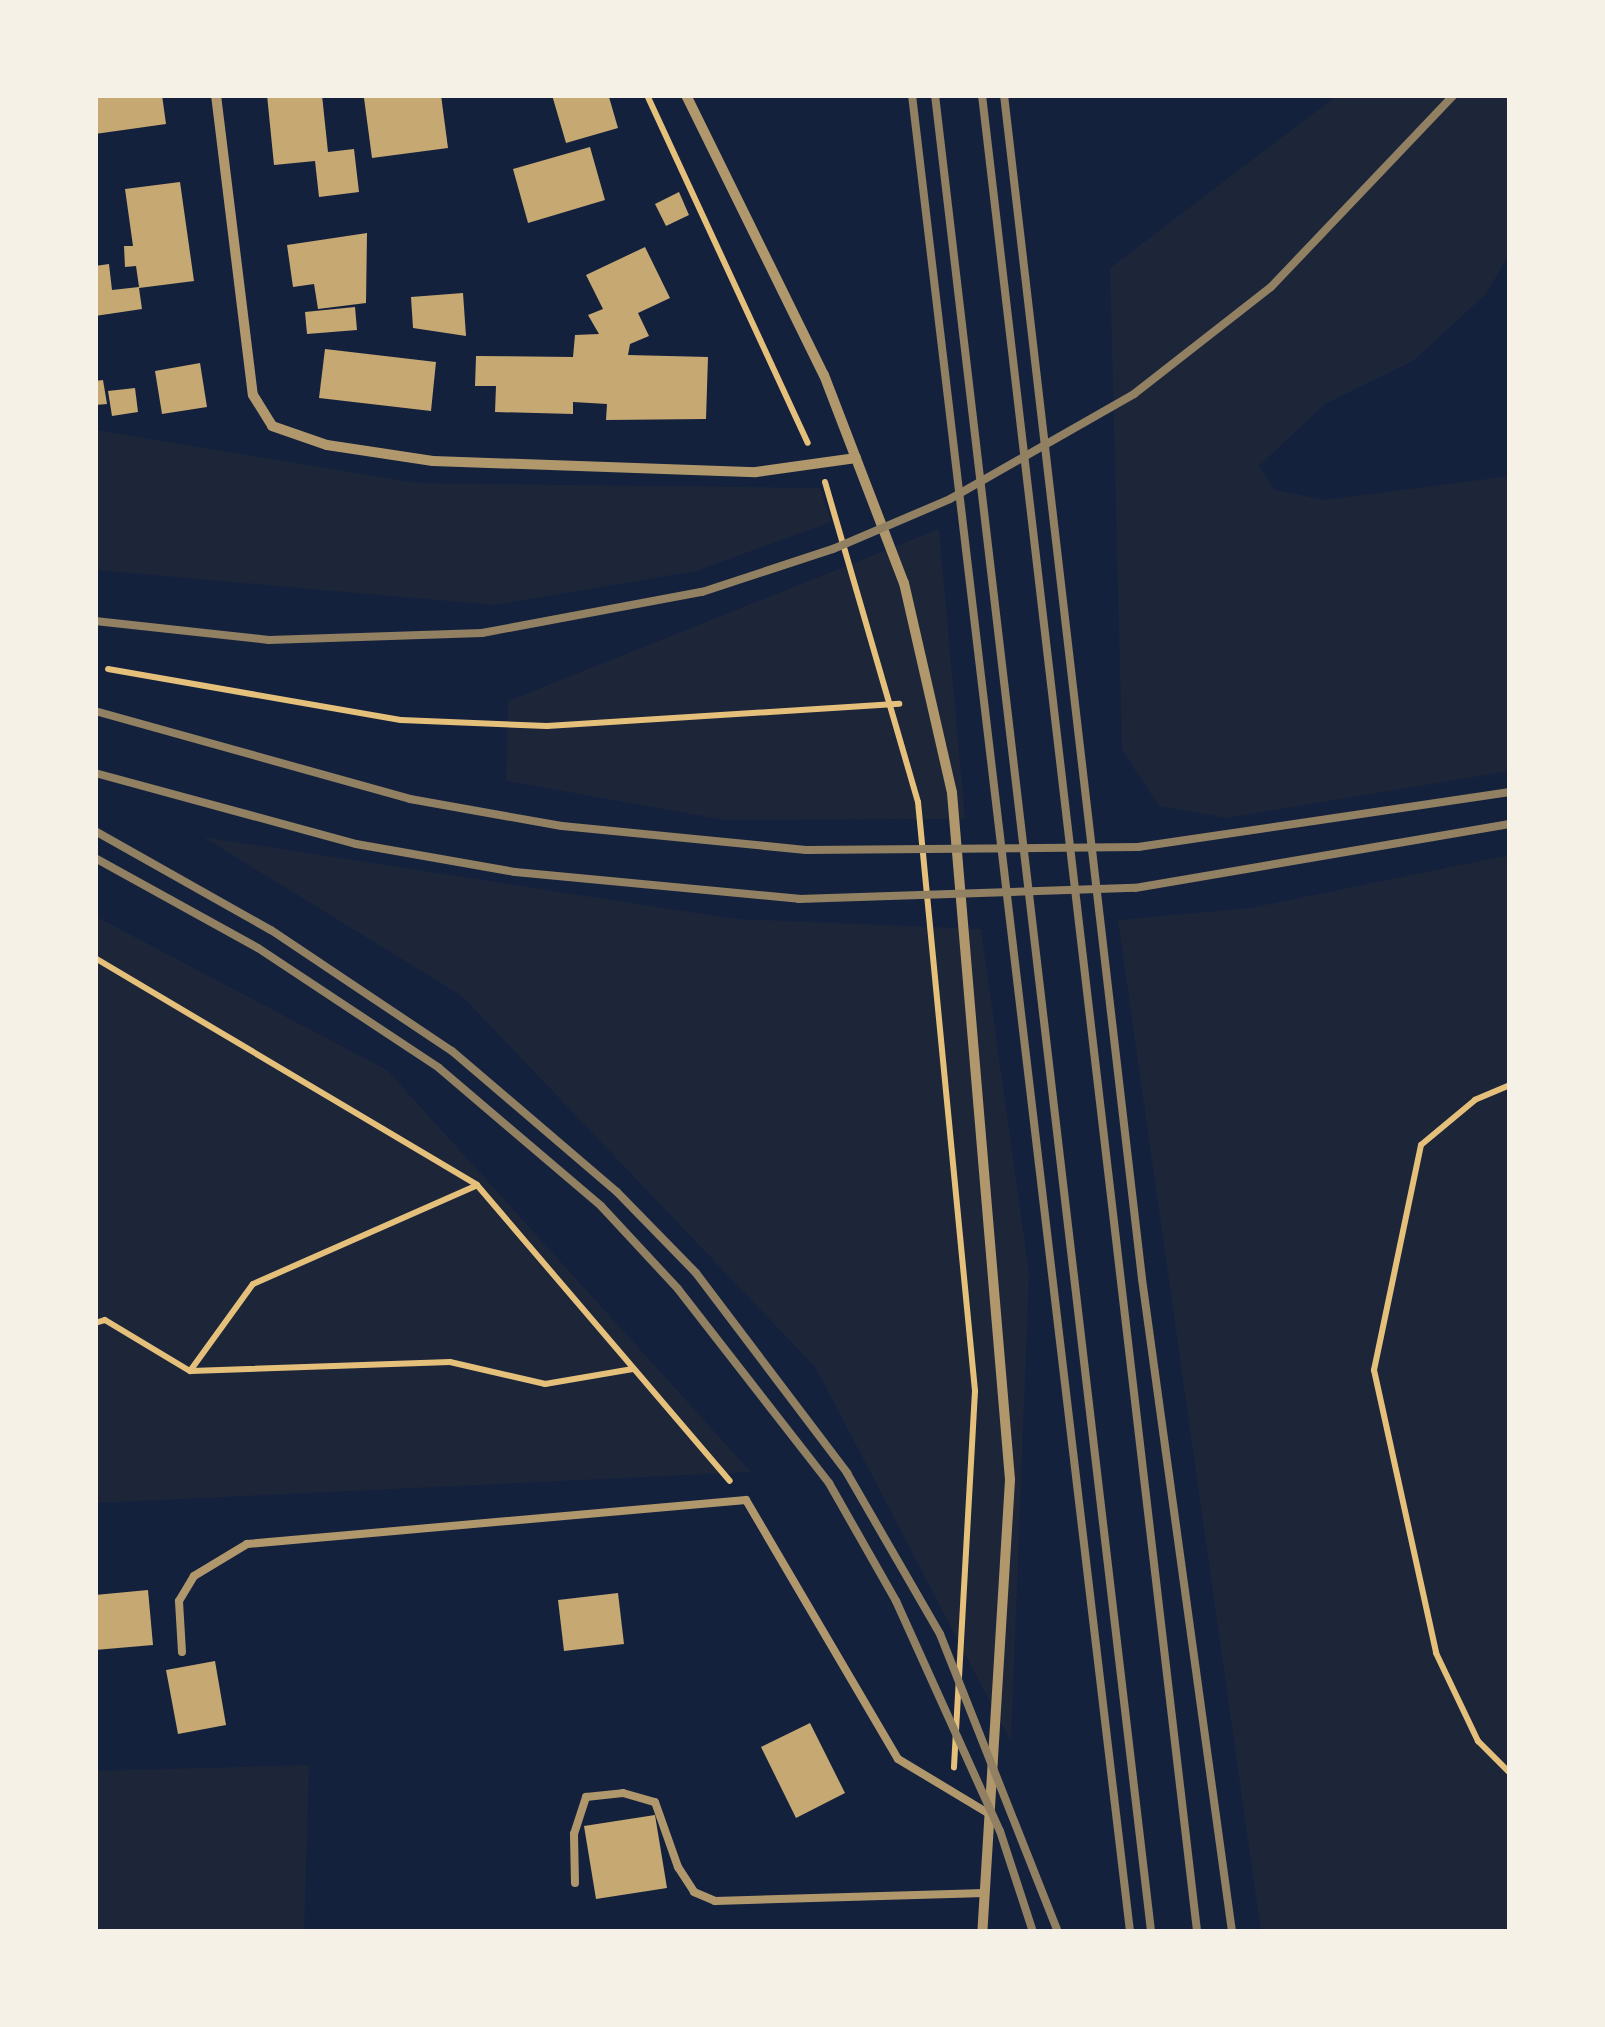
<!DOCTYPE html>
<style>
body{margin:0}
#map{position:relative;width:1605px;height:2027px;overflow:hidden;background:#14213d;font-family:"PT Sans Narrow",sans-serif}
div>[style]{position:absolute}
.green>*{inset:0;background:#1d2539}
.building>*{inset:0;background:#c6a872}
.path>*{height:6px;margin:-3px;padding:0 3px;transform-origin:3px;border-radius:3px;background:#e5c07b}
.service>*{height:8px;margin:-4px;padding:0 4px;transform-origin:4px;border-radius:4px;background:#b1986c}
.minor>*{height:10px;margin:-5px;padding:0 5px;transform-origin:5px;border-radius:5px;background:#b1986c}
.rail>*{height:8px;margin:-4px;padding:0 4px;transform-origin:4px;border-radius:4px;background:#918062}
span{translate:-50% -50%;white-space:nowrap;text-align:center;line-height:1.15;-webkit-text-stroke:8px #f6f1e7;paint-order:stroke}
.frame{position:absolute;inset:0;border:98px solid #f6f1e7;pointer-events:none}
</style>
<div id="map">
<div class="green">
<div style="clip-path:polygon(1338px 95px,1510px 95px,1510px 253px,1486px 294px,1413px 361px,1325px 404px,1259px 466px,1275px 490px,1325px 500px,1510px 476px,1510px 771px,1227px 818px,1159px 806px,1122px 750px,1110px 268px)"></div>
<div style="clip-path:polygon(95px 430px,417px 483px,820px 488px,831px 522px,696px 571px,495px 605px,95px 570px)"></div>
<div style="clip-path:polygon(939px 529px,965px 819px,725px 820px,506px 781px,508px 701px)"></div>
<div style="clip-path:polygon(203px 837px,735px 919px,981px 929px,1029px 1273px,1011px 1742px,816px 1368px,462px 996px)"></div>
<div style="clip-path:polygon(1510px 855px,1510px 1932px,1261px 1932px,1118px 920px,1250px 908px)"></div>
<div style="clip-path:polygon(95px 916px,387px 1070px,751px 1472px,95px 1503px)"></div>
<div style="clip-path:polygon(309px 1765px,304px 1932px,95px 1932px,95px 1771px)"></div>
</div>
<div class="building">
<div style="clip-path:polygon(95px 95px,162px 95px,166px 124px,95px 134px)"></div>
<div style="clip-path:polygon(267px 95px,322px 95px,328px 152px,354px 149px,359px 192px,319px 197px,315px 161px,274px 165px)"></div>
<div style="clip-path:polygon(441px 95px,448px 148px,372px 158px,364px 98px)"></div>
<div style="clip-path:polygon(552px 95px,609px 97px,618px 128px,566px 143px)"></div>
<div style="clip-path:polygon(590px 147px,605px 200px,528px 223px,513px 169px)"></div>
<div style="clip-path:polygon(180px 182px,194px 281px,139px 288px,142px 309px,95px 316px,95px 266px,109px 264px,112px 290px,139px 287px,136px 266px,125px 267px,124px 246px,133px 246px,125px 189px)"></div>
<div style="clip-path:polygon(679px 192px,689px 215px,666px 226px,655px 204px)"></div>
<div style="clip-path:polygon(367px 233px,366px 303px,318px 309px,314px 284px,293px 287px,287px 245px)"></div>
<div style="clip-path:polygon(645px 247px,670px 298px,638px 313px,649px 336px,630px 344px,628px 355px,708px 357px,706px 419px,606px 420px,607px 404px,573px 402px,573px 414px,495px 412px,496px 386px,475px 386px,476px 356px,573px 357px,575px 335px,599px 334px,588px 315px,603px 309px,586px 275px)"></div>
<div style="clip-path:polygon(463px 293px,466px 336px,413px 328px,411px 297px)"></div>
<div style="clip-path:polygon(355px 307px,357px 330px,307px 334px,305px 312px)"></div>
<div style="clip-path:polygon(325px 349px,436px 362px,431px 411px,319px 398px)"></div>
<div style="clip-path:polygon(200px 363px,207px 407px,162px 414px,155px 371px)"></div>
<div style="clip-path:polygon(103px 380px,107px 404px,95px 405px,95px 381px)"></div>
<div style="clip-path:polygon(135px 388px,138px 412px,112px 416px,108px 391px)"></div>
<div style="clip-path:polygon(148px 1590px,153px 1645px,95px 1650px,95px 1595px)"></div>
<div style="clip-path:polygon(618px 1593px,624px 1644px,564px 1651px,558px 1600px)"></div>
<div style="clip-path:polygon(215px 1661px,226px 1725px,178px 1734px,166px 1670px)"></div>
<div style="clip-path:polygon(810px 1723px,845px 1793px,796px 1818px,761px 1747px)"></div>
<div style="clip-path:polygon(655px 1815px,667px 1888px,596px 1899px,584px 1826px)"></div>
</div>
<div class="path">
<div style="left:647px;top:95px;width:383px;rotate:65.2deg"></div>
<div style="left:825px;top:482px;width:333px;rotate:73.8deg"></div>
<div style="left:918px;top:802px;width:592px;rotate:84.47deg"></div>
<div style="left:975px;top:1391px;width:377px;rotate:93.2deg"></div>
<div style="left:108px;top:669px;width:297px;rotate:9.9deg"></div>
<div style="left:401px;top:720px;width:146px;rotate:2.4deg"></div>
<div style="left:547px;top:726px;width:353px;rotate:-3.6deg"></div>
<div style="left:95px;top:958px;width:444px;rotate:30.7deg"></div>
<div style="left:477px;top:1185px;width:389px;rotate:49.5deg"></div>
<div style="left:1510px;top:1085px;width:38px;rotate:157deg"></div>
<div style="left:1475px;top:1100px;width:70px;rotate:140.2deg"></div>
<div style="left:1421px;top:1145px;width:230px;rotate:101.8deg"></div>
<div style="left:1374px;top:1370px;width:290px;rotate:77.6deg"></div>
<div style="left:1436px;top:1653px;width:98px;rotate:64.5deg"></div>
<div style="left:1478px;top:1741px;width:45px;rotate:45deg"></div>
<div style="left:95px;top:1323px;width:10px;rotate:-17deg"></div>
<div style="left:105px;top:1320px;width:99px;rotate:31deg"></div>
<div style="left:190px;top:1371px;width:107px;rotate:-54.1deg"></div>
<div style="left:253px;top:1284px;width:245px;rotate:-23.8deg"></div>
<div style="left:191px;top:1371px;width:259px;rotate:-2deg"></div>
<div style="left:450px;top:1362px;width:98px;rotate:13deg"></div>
<div style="left:545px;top:1384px;width:89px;rotate:-9.7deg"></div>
</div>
<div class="service">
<div style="left:182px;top:1652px;width:51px;rotate:-93.4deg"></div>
<div style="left:179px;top:1601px;width:29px;rotate:-59deg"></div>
<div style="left:194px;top:1576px;width:62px;rotate:-31.1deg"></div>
<div style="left:247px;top:1544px;width:501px;rotate:-5.04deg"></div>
<div style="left:746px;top:1500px;width:300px;rotate:59.6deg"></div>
<div style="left:898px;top:1759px;width:105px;rotate:31deg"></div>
<div style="left:575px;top:1883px;width:49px;rotate:-91.2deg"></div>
<div style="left:574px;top:1834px;width:39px;rotate:-72deg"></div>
<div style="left:586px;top:1797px;width:37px;rotate:-6deg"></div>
<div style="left:623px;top:1793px;width:33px;rotate:16deg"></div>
<div style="left:655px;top:1802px;width:69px;rotate:70.5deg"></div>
<div style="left:678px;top:1867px;width:30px;rotate:57deg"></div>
<div style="left:694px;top:1892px;width:23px;rotate:23deg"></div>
<div style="left:715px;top:1901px;width:270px;rotate:-1.7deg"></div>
</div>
<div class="minor">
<div style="left:216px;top:95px;width:302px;rotate:83deg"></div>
<div style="left:253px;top:395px;width:36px;rotate:58deg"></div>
<div style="left:272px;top:426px;width:58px;rotate:19.1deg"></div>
<div style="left:327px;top:445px;width:107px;rotate:8.6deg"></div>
<div style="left:433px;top:461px;width:323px;rotate:2deg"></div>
<div style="left:756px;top:472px;width:101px;rotate:-8deg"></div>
<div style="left:686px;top:95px;width:312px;rotate:63.8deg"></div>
<div style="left:824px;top:375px;width:223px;rotate:69deg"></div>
<div style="left:904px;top:583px;width:215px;rotate:77.1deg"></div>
<div style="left:952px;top:793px;width:689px;rotate:85.17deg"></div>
<div style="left:1010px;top:1480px;width:453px;rotate:93.5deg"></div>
</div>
<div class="rail">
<div style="left:912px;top:95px;width:1850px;rotate:83.23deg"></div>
<div style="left:935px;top:95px;width:1850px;rotate:83.29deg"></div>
<div style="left:982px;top:95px;width:1850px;rotate:83.32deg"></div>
<div style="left:1004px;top:95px;width:1192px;rotate:83.35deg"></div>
<div style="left:1142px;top:1279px;width:659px;rotate:82.15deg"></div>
<div style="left:95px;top:621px;width:175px;rotate:6.2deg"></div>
<div style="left:269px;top:640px;width:213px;rotate:-1.9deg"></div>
<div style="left:482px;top:633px;width:224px;rotate:-10.6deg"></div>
<div style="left:702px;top:592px;width:138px;rotate:-18.2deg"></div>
<div style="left:833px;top:549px;width:127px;rotate:-23.1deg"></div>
<div style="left:950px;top:499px;width:212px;rotate:-29.7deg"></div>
<div style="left:1134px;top:394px;width:174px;rotate:-38deg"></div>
<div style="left:1271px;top:287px;width:265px;rotate:-46.4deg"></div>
<div style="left:95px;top:711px;width:327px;rotate:15.6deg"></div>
<div style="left:410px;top:799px;width:154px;rotate:10.1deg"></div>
<div style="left:562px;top:826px;width:245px;rotate:5.6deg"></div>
<div style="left:806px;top:850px;width:332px;rotate:-0.5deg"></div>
<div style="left:1138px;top:847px;width:376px;rotate:-8.4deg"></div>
<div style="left:95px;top:773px;width:270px;rotate:15.2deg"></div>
<div style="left:356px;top:844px;width:161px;rotate:10deg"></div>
<div style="left:515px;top:872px;width:285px;rotate:5.4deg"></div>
<div style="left:799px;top:899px;width:336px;rotate:-1.9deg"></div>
<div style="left:1135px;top:888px;width:380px;rotate:-9.7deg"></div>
<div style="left:95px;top:831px;width:202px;rotate:29.4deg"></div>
<div style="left:271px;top:930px;width:218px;rotate:33.8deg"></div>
<div style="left:452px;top:1051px;width:217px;rotate:40.5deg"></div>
<div style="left:617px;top:1192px;width:113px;rotate:45.7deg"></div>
<div style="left:696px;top:1273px;width:251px;rotate:52.9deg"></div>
<div style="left:847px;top:1473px;width:186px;rotate:60deg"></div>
<div style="left:940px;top:1634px;width:321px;rotate:68.4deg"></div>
<div style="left:95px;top:858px;width:186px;rotate:28.9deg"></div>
<div style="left:258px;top:948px;width:217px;rotate:33.5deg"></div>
<div style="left:439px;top:1068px;width:213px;rotate:40.4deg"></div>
<div style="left:601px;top:1206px;width:113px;rotate:47.1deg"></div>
<div style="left:678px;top:1289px;width:246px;rotate:52.1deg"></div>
<div style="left:829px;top:1483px;width:136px;rotate:60.4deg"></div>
<div style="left:896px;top:1601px;width:252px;rotate:65.7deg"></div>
<div style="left:1000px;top:1831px;width:106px;rotate:71.9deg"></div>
</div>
<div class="frame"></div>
</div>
